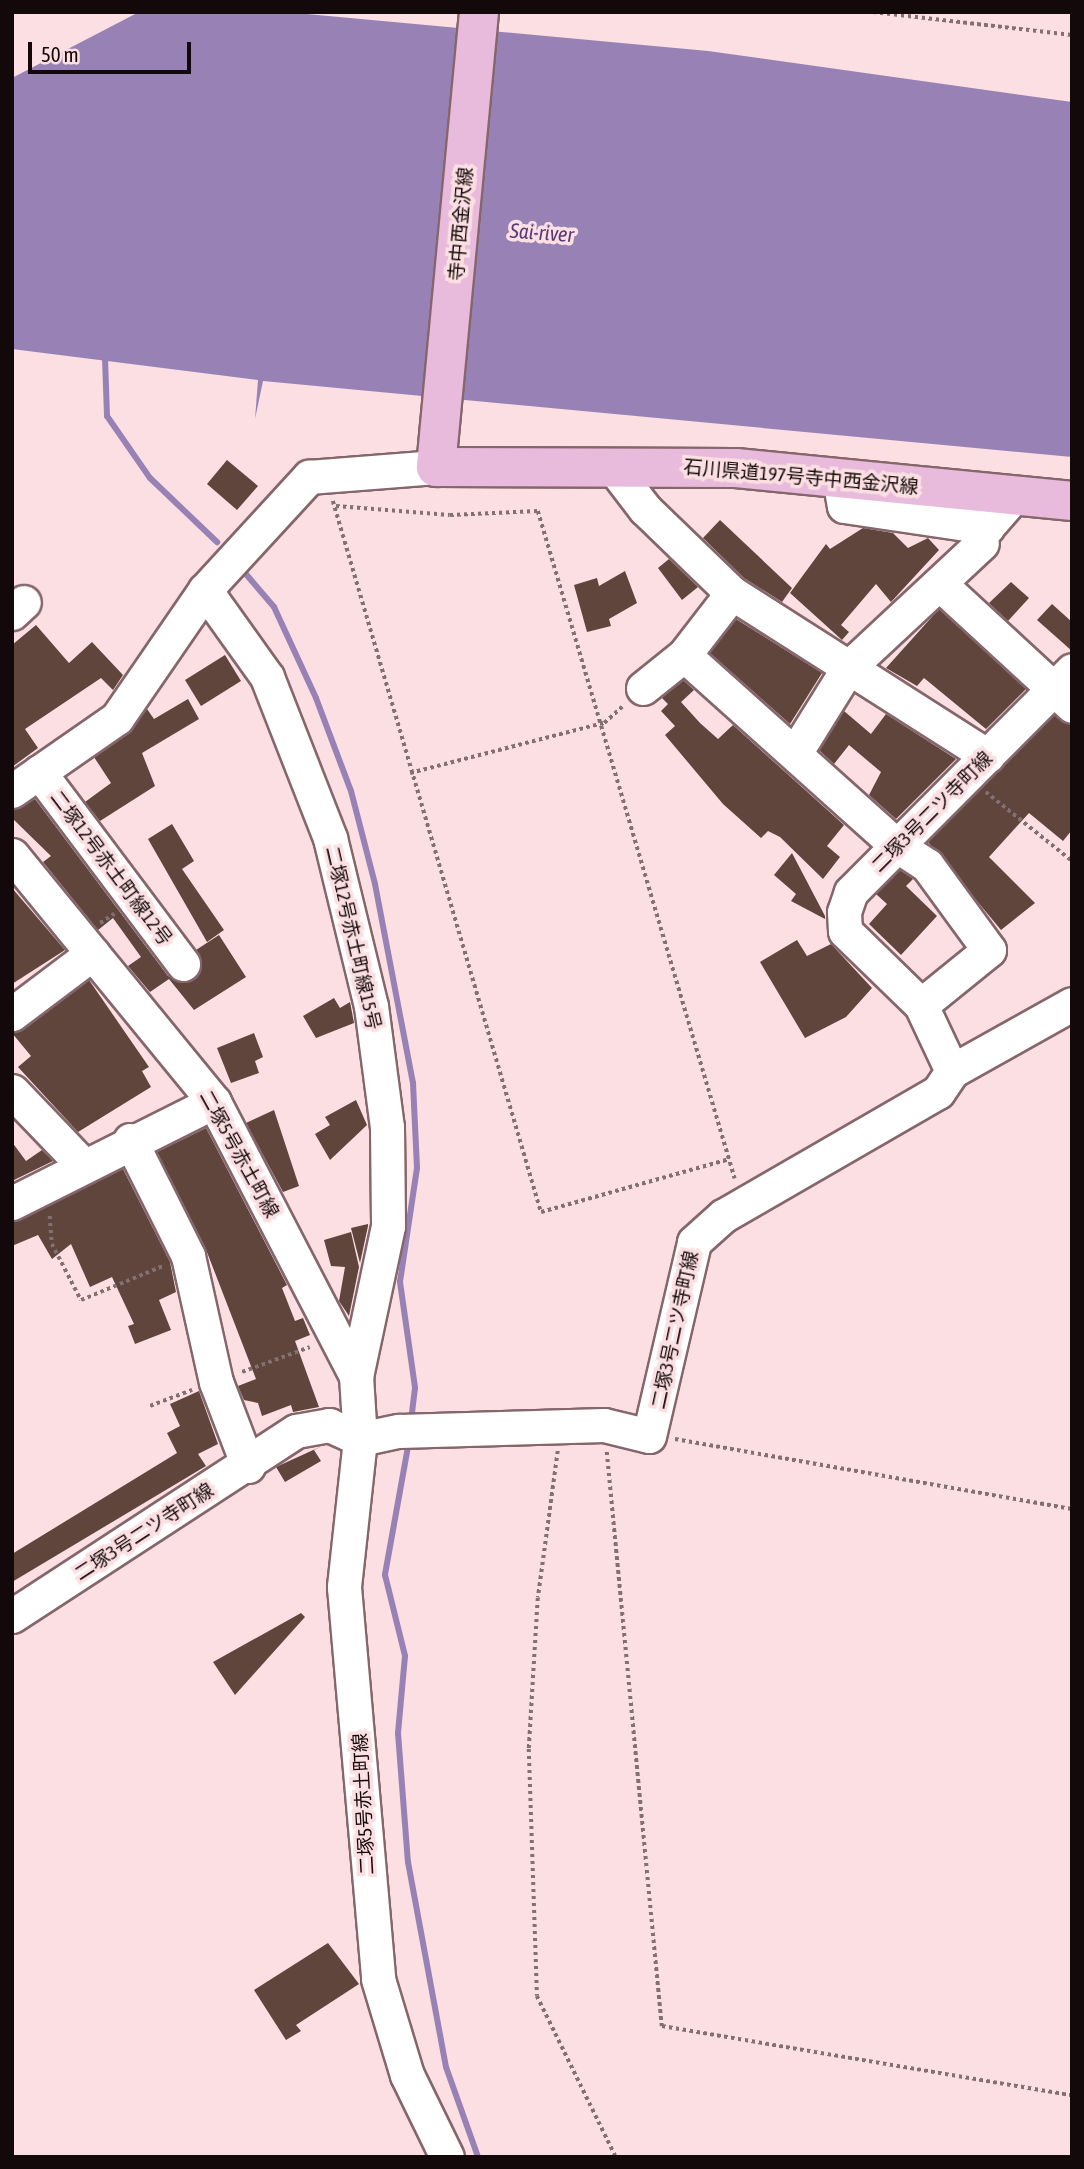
<!DOCTYPE html>
<meta charset="utf-8">
<style>
body{margin:0}
#map{position:relative;width:1084px;height:2169px;overflow:hidden;background:#fbdfe2;font-family:"Asap Condensed","Noto Sans JP",sans-serif}
div>[style]{position:absolute}
.water>*{inset:0;background:#9882b5}
.stream>*{height:6px;margin:-3px;padding:0 3px;transform-origin:3px;border-radius:3px;background:#9882b5}
.building>*{inset:0;background:#5f453b}
.path>*{height:3.5px;margin-top:-1.75px;transform-origin:0;background:repeating-linear-gradient(90deg,#837072 0 3.5px,transparent 0 7px)}
.roads{filter:drop-shadow(2px 0 #85666b) drop-shadow(-2px 0 #85666b) drop-shadow(0 2px #85666b) drop-shadow(0 -2px #85666b)}
.minor>*{height:33px;margin:-16.5px;padding:0 16.5px;transform-origin:16.5px;border-radius:16.5px;background:#fff}
.major>*{height:38px;margin:-19px;padding:0 19px;transform-origin:19px;border-radius:19px;background:#e8bbdc}
span{translate:-50% -50%;white-space:nowrap;text-align:center;line-height:1.15;-webkit-text-stroke:7px #fbdfe2;paint-order:stroke}
.street-label{font-size:19px;color:#13080a}
.water-label{font-size:21px;color:#583979;font-style:italic}
.frame{position:absolute;inset:0;border:14px solid #13080a;pointer-events:none}
.scale{position:absolute;left:28px;top:42px;width:163px;height:32px;box-sizing:border-box;border:4px solid #13080a;border-top:0;padding-left:9px;font-size:21px;line-height:24px;white-space:nowrap;color:#13080a;-webkit-text-stroke:5px #fbdfe2;paint-order:stroke}
</style>
<div id="map">
<div class="water">
<div style="clip-path:polygon(139px 12px,285px 12px,708px 51px,1072px 102px,1072px 457px,263px 381px,255px 419px,258px 380px,12px 349px,12px 78px)"></div>
</div>
<div class="stream">
<div style="left:105px;top:358px;width:58px;rotate:88deg"></div>
<div style="left:107px;top:416px;width:75px;rotate:55.3deg"></div>
<div style="left:150px;top:478px;width:93px;rotate:43.7deg"></div>
<div style="left:239px;top:566px;width:54px;rotate:49.5deg"></div>
<div style="left:274px;top:607px;width:100px;rotate:65.2deg"></div>
<div style="left:316px;top:698px;width:99px;rotate:69.4deg"></div>
<div style="left:351px;top:791px;width:96px;rotate:75.5deg"></div>
<div style="left:375px;top:884px;width:203px;rotate:79.2deg"></div>
<div style="left:413px;top:1083px;width:85px;rotate:87.3deg"></div>
<div style="left:417px;top:1168px;width:115px;rotate:98.5deg"></div>
<div style="left:400px;top:1282px;width:107px;rotate:81.9deg"></div>
<div style="left:415px;top:1388px;width:32px;rotate:97deg"></div>
<div style="left:409px;top:1441px;width:136px;rotate:100.2deg"></div>
<div style="left:385px;top:1575px;width:83px;rotate:76.1deg"></div>
<div style="left:405px;top:1656px;width:77px;rotate:95.2deg"></div>
<div style="left:398px;top:1733px;width:129px;rotate:85.6deg"></div>
<div style="left:408px;top:1862px;width:208px;rotate:79.5deg"></div>
<div style="left:446px;top:2067px;width:96px;rotate:70.4deg"></div>
</div>
<div class="building">
<div style="clip-path:polygon(227px 460px,258px 486px,237px 510px,207px 484px)"></div>
<div style="clip-path:polygon(720px 520px,792px 588px,782px 602px,744px 578px,703px 538px)"></div>
<div style="clip-path:polygon(863px 528px,893px 533px,908px 548px,928px 538px,939px 550px,891px 602px,876px 584px,841px 625px,849px 632px,842px 640px,790px 593px,826px 544px,830px 549px)"></div>
<div style="clip-path:polygon(669px 559px,698px 587px,682px 600px,658px 568px)"></div>
<div style="clip-path:polygon(625px 571px,637px 603px,609px 619px,611px 626px,587px 632px,574px 585px,597px 578px,599px 586px)"></div>
<div style="clip-path:polygon(1011px 582px,1029px 598px,1008px 621px,989px 603px)"></div>
<div style="clip-path:polygon(1052px 604px,1072px 622px,1072px 651px,1037px 620px)"></div>
<div style="clip-path:polygon(939px 609px,1026px 689px,986px 729px,924px 678px,917px 686px,886px 668px)"></div>
<div style="clip-path:polygon(736px 619px,822px 673px,790px 724px,710px 653px)"></div>
<div style="clip-path:polygon(36px 625px,69px 663px,92px 642px,123px 675px,113px 690px,101px 678px,25px 729px,38px 748px,12px 767px,12px 645px)"></div>
<div style="clip-path:polygon(225px 655px,241px 681px,201px 706px,185px 680px)"></div>
<div style="clip-path:polygon(683px 680px,694px 690px,681px 702px,700px 723px,718px 739px,733px 725px,844px 825px,827px 846px,840px 857px,823px 879px,780px 837px,768px 831px,761px 838px,723px 804px,665px 735px,675px 726px,661px 711px,668px 704px,662px 698px)"></div>
<div style="clip-path:polygon(188px 699px,199px 719px,142px 753px,155px 786px,100px 821px,85px 802px,111px 783px,94px 757px,128px 733px,147px 709px,154px 719px)"></div>
<div style="clip-path:polygon(844px 711px,871px 734px,886px 714px,956px 759px,896px 819px,869px 795px,881px 772px,849px 745px,834px 764px,819px 750px)"></div>
<div style="clip-path:polygon(1054px 715px,1072px 725px,1072px 830px,1063px 841px,1029px 813px,989px 857px,1035px 903px,1001px 930px,928px 842px)"></div>
<div style="clip-path:polygon(35px 799px,168px 976px,185px 983px,195px 979px,202px 962px,196px 950px,219px 935px,246px 977px,194px 1010px,169px 979px,150px 992px,128px 966px,141px 957px,113px 918px,98px 930px,43px 862px,51px 856px,12px 818px,12px 810px)"></div>
<div style="clip-path:polygon(172px 824px,194px 861px,182px 869px,224px 930px,207px 942px,148px 839px)"></div>
<div style="clip-path:polygon(792px 853px,825px 916px,825px 919px,791px 901px,796px 894px,774px 875px)"></div>
<div style="clip-path:polygon(900px 870px,913px 879px,906px 886px,937px 916px,901px 955px,869px 924px,887px 904px,876px 894px)"></div>
<div style="clip-path:polygon(12px 888px,65px 950px,12px 984px)"></div>
<div style="clip-path:polygon(797px 940px,807px 956px,831px 944px,872px 988px,846px 1017px,805px 1038px,760px 962px)"></div>
<div style="clip-path:polygon(89px 980px,149px 1067px,142px 1071px,151px 1087px,78px 1132px,18px 1067px,31px 1056px,12px 1033px)"></div>
<div style="clip-path:polygon(334px 998px,340px 1008px,350px 1002px,354px 1023px,316px 1038px,303px 1016px)"></div>
<div style="clip-path:polygon(254px 1033px,263px 1057px,255px 1061px,259px 1073px,231px 1083px,217px 1048px)"></div>
<div style="clip-path:polygon(356px 1100px,367px 1125px,330px 1160px,315px 1134px,330px 1125px,325px 1117px)"></div>
<div style="clip-path:polygon(274px 1110px,299px 1186px,283px 1192px,246px 1123px)"></div>
<div style="clip-path:polygon(206px 1128px,287px 1285px,282px 1288px,295px 1321px,303px 1318px,310px 1335px,295px 1341px,319px 1407px,293px 1412px,291px 1405px,262px 1416px,258px 1403px,244px 1400px,238px 1386px,256px 1379px,205px 1247px,157px 1152px)"></div>
<div style="clip-path:polygon(12px 1142px,26px 1161px,42px 1150px,53px 1161px,12px 1181px)"></div>
<div style="clip-path:polygon(123px 1169px,170px 1262px,176px 1292px,159px 1300px,171px 1330px,135px 1344px,128px 1326px,134px 1324px,112px 1277px,90px 1287px,71px 1244px,52px 1259px,38px 1235px,12px 1246px,12px 1222px)"></div>
<div style="clip-path:polygon(368px 1224px,368px 1226px,360px 1263px,351px 1228px)"></div>
<div style="clip-path:polygon(351px 1232px,359px 1267px,349px 1316px,339px 1301px,345px 1267px,331px 1266px,324px 1240px)"></div>
<div style="clip-path:polygon(199px 1391px,218px 1444px,198px 1454px,206px 1466px,12px 1582px,12px 1554px,177px 1453px,167px 1433px,180px 1426px,170px 1404px)"></div>
<div style="clip-path:polygon(322px 1446px,314px 1450px,321px 1461px,285px 1482px,276px 1467px)"></div>
<div style="clip-path:polygon(301px 1613px,305px 1617px,235px 1695px,213px 1662px)"></div>
<div style="clip-path:polygon(328px 1943px,359px 1984px,296px 2025px,301px 2031px,286px 2040px,254px 1990px)"></div>
</div>
<div class="path">
<div style="left:873px;top:12px;width:200px;rotate:6.6deg"></div>
<div style="left:333px;top:501px;width:741px;rotate:73.69deg"></div>
<div style="left:541px;top:1212px;width:195px;rotate:-15.7deg"></div>
<div style="left:336px;top:506px;width:114px;rotate:4.5deg"></div>
<div style="left:450px;top:515px;width:88px;rotate:-2.6deg"></div>
<div style="left:538px;top:511px;width:696px;rotate:73.57deg"></div>
<div style="left:410px;top:773px;width:200px;rotate:-14.5deg"></div>
<div style="left:604px;top:723px;width:25px;rotate:-42deg"></div>
<div style="left:986px;top:792px;width:110px;rotate:38.7deg"></div>
<div style="left:100px;top:923px;width:17px;rotate:-33deg"></div>
<div style="left:50px;top:1216px;width:28px;rotate:86deg"></div>
<div style="left:52px;top:1244px;width:63px;rotate:62.6deg"></div>
<div style="left:81px;top:1300px;width:89px;rotate:-22.5deg"></div>
<div style="left:242px;top:1372px;width:72px;rotate:-20.2deg"></div>
<div style="left:150px;top:1406px;width:45px;rotate:-20.9deg"></div>
<div style="left:675px;top:1439px;width:403px;rotate:10deg"></div>
<div style="left:558px;top:1451px;width:148px;rotate:97.7deg"></div>
<div style="left:538px;top:1598px;width:151px;rotate:93.4deg"></div>
<div style="left:529px;top:1749px;width:247px;rotate:88.1deg"></div>
<div style="left:537px;top:1996px;width:179px;rotate:63.9deg"></div>
<div style="left:607px;top:1452px;width:577px;rotate:84.53deg"></div>
<div style="left:662px;top:2026px;width:416px;rotate:9.6deg"></div>
</div>
<div class="roads">
<div class="minor">
<div style="left:612px;top:466px;width:54px;rotate:52.5deg"></div>
<div style="left:645px;top:509px;width:121px;rotate:44deg"></div>
<div style="left:732px;top:593px;width:78px;rotate:127.7deg"></div>
<div style="left:684px;top:655px;width:285px;rotate:41.9deg"></div>
<div style="left:896px;top:845px;width:37px;rotate:33deg"></div>
<div style="left:927px;top:865px;width:105px;rotate:53.9deg"></div>
<div style="left:989px;top:950px;width:87px;rotate:141deg"></div>
<div style="left:839px;top:478px;width:28px;rotate:80deg"></div>
<div style="left:844px;top:506px;width:145px;rotate:8.4deg"></div>
<div style="left:987px;top:527px;width:41px;rotate:-48.9deg"></div>
<div style="left:941px;top:585px;width:178px;rotate:42.7deg"></div>
<div style="left:205px;top:590px;width:107px;rotate:54.5deg"></div>
<div style="left:267px;top:677px;width:173px;rotate:68.6deg"></div>
<div style="left:330px;top:838px;width:173px;rotate:76.3deg"></div>
<div style="left:371px;top:1006px;width:122px;rotate:82.5deg"></div>
<div style="left:387px;top:1127px;width:99px;rotate:89.4deg"></div>
<div style="left:388px;top:1226px;width:153px;rotate:102deg"></div>
<div style="left:356px;top:1376px;width:63px;rotate:86.4deg"></div>
<div style="left:360px;top:1439px;width:149px;rotate:96.2deg"></div>
<div style="left:344px;top:1587px;width:393px;rotate:85deg"></div>
<div style="left:378px;top:1979px;width:100px;rotate:73.2deg"></div>
<div style="left:407px;top:2075px;width:91px;rotate:64deg"></div>
<div style="left:732px;top:593px;width:303px;rotate:32.5deg"></div>
<div style="left:12px;top:613px;width:16px;rotate:-43deg"></div>
<div style="left:643px;top:688px;width:53px;rotate:-38.8deg"></div>
<div style="left:797px;top:750px;width:97px;rotate:-58.1deg"></div>
<div style="left:848px;top:668px;width:183px;rotate:-43deg"></div>
<div style="left:39px;top:772px;width:240px;rotate:53.1deg"></div>
<div style="left:12px;top:791px;width:128px;rotate:-34.8deg"></div>
<div style="left:117px;top:718px;width:155px;rotate:-55.5deg"></div>
<div style="left:205px;top:590px;width:154px;rotate:-47.4deg"></div>
<div style="left:309px;top:477px;width:127px;rotate:-4.5deg"></div>
<div style="left:12px;top:855px;width:319px;rotate:50.7deg"></div>
<div style="left:214px;top:1102px;width:309px;rotate:62.6deg"></div>
<div style="left:12px;top:1014px;width:101px;rotate:-37deg"></div>
<div style="left:952px;top:1071px;width:137px;rotate:-29.2deg"></div>
<div style="left:12px;top:1091px;width:100px;rotate:46.2deg"></div>
<div style="left:130px;top:1140px;width:130px;rotate:63.4deg"></div>
<div style="left:188px;top:1256px;width:129px;rotate:77.5deg"></div>
<div style="left:216px;top:1382px;width:90px;rotate:69.1deg"></div>
<div style="left:12px;top:1203px;width:226px;rotate:-26.6deg"></div>
<div style="left:12px;top:1616px;width:339px;rotate:-33.1deg"></div>
<div style="left:296px;top:1431px;width:34px;rotate:-10deg"></div>
<div style="left:329px;top:1425px;width:34px;rotate:24deg"></div>
<div style="left:360px;top:1439px;width:40px;rotate:-12deg"></div>
<div style="left:399px;top:1431px;width:205px;rotate:-1.7deg"></div>
<div style="left:604px;top:1425px;width:46px;rotate:13.7deg"></div>
<div style="left:649px;top:1436px;width:199px;rotate:-76.9deg"></div>
<div style="left:694px;top:1242px;width:39px;rotate:-42deg"></div>
<div style="left:723px;top:1216px;width:248px;rotate:-30deg"></div>
<div style="left:938px;top:1092px;width:25px;rotate:-56deg"></div>
<div style="left:952px;top:1071px;width:73px;rotate:-115.2deg"></div>
<div style="left:921px;top:1005px;width:106px;rotate:-135.8deg"></div>
<div style="left:845px;top:931px;width:19px;rotate:-93deg"></div>
<div style="left:844px;top:912px;width:21px;rotate:-71deg"></div>
<div style="left:851px;top:892px;width:313px;rotate:-45.1deg"></div>
</div>
<div class="major">
<div style="left:479px;top:12px;width:457px;rotate:95.4deg"></div>
<div style="left:436px;top:467px;width:300px;rotate:0.2deg"></div>
<div style="left:736px;top:468px;width:338px;rotate:5.6deg"></div>
</div>
</div>
<div class="street-label">
<span style="left:461px;top:224px;rotate:-85deg">寺中西金沢線</span>
<span style="left:801px;top:477px;rotate:5deg">石川県道197号寺中西金沢線</span>
<span style="left:932px;top:812px;rotate:-45deg">二塚3号二ツ寺町線</span>
<span style="left:111px;top:868px;rotate:53deg">二塚12号赤土町線12号</span>
<span style="left:353px;top:938px;rotate:77deg">二塚12号赤土町線15号</span>
<span style="left:239px;top:1154px;rotate:61deg">二塚5号赤土町線</span>
<span style="left:675px;top:1330px;rotate:-78deg">二塚3号二ツ寺町線</span>
<span style="left:144px;top:1532px;rotate:-33deg">二塚3号二ツ寺町線</span>
<span style="left:364px;top:1804px;rotate:-93deg">二塚5号赤土町線</span>
</div>
<div class="water-label">
<span style="left:542px;top:232px;rotate:4deg">Sai-river</span>
</div>
<div class="frame"></div>
<div class="scale">50 m</div>
</div>
